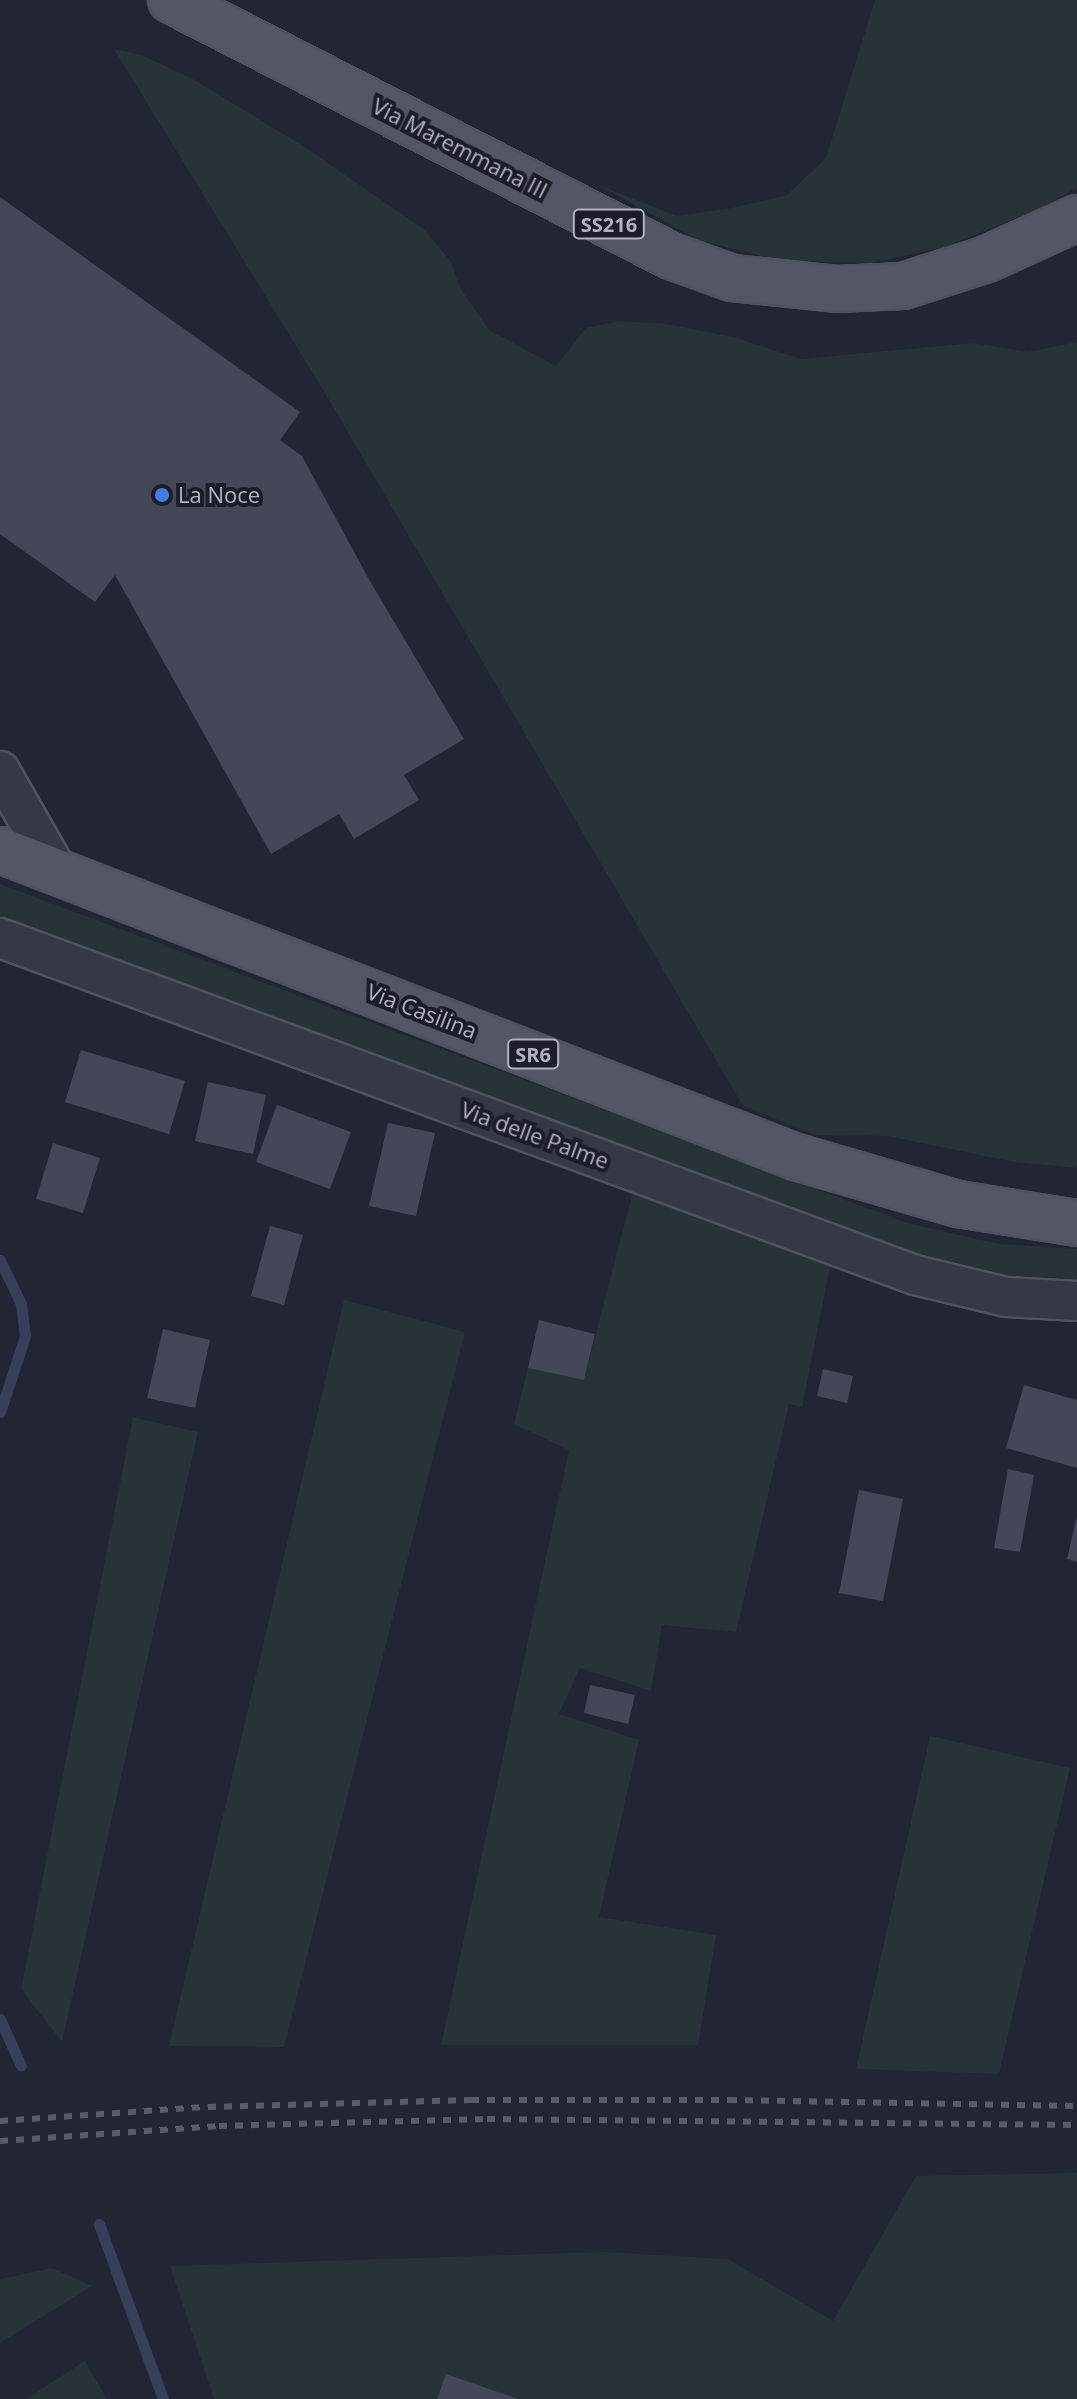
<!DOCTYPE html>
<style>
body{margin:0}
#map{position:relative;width:1077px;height:2399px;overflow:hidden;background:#222534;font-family:"Open Sans",sans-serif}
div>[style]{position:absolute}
.green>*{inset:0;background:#273338}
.stream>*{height:11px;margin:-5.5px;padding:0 5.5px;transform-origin:5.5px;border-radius:5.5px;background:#393f5b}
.building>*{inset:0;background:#444758}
.roads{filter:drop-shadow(2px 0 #50525f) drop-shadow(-2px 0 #50525f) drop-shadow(0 2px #50525f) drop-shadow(0 -2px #50525f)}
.minor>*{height:38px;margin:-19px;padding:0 19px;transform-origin:19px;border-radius:19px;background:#353845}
.primary>*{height:44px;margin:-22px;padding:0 22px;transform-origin:22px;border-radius:22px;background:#535665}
.rail>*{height:6px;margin-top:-3px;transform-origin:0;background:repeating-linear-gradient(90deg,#585b6b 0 8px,transparent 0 16px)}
.dots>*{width:22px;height:22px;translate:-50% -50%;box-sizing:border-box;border:4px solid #1b1d29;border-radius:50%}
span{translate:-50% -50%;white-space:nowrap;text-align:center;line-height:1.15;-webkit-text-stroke:8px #1b1d29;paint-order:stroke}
.shield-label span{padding:2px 6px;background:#1b1d29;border:2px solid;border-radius:6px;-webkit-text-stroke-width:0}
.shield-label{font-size:20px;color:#b0b2c1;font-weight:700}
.street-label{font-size:22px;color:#b0b2c1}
.poi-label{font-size:22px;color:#b0b2c1}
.left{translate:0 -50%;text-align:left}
</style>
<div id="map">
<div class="green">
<div style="clip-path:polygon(875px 0,1077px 0,1077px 188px,1038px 209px,945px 247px,870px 263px,782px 261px,698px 240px,600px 186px,677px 216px,732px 208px,787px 195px,826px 158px)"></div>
<div style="clip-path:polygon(114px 49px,141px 55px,191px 78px,300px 144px,425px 230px,451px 262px,460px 288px,489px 330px,556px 366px,586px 328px,619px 321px,667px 324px,733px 337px,801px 359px,973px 343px,1028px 352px,1077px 342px,1077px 1168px,1014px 1162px,888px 1136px,816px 1135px,743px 1106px,325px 393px)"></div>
<div style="clip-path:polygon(0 884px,910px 1224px,999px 1244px,1077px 1249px,1077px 1283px,987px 1277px,873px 1247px,0 918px)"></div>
<div style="clip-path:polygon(634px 1187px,831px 1262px,802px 1407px,789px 1404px,736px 1632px,662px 1625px,651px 1691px,580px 1668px,559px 1714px,639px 1740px,599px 1917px,716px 1935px,698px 2045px,441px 2045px,569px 1450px,514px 1424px,528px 1368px,584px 1380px)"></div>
<div style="clip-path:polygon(344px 1300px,465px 1332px,284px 2047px,169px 2046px)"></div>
<div style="clip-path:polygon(133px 1417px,198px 1432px,62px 2042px,21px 1989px)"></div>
<div style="clip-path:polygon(930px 1736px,1070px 1768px,999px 2074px,856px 2069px)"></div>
<div style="clip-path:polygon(1077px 2173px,1077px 2399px,214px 2399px,170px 2266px,604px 2252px,728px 2259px,833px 2321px,916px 2176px)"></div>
<div style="clip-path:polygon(52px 2268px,92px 2286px,0 2343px,0 2279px)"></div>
<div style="clip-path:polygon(85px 2361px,107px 2399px,26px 2399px)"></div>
</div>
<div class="stream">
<div style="left:0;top:1260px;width:49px;rotate:64.5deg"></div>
<div style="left:21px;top:1304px;width:32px;rotate:83deg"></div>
<div style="left:25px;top:1336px;width:80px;rotate:108.2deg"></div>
<div style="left:0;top:2019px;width:51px;rotate:65.9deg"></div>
<div style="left:99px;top:2224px;width:186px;rotate:69.9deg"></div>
</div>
<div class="building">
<div style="clip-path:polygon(0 197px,300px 412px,280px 440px,302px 456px,371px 583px,464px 739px,404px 775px,419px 800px,354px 839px,339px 814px,271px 854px,115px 575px,95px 602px,0 534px)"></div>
<div style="clip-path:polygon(81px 1050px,185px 1081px,169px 1134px,65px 1102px)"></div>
<div style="clip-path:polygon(208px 1082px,266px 1095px,253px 1154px,195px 1141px)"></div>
<div style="clip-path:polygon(277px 1105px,351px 1132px,330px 1189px,256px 1162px)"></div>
<div style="clip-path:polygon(388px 1123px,435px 1133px,416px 1216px,369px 1206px)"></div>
<div style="clip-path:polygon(53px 1143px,100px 1158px,83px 1213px,36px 1199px)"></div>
<div style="clip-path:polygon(270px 1226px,303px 1235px,284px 1305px,251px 1296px)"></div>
<div style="clip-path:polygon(539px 1320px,595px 1334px,584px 1380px,528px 1368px)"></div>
<div style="clip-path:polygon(163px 1329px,210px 1340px,195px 1408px,147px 1398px)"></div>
<div style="clip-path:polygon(823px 1369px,853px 1376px,847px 1403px,817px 1396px)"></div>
<div style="clip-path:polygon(1024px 1385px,1077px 1400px,1077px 1468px,1006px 1448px)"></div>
<div style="clip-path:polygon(1008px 1469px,1034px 1475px,1020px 1552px,994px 1548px)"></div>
<div style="clip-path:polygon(859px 1490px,903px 1499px,883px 1601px,839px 1593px)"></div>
<div style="clip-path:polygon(1076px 1519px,1077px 1519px,1077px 1562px,1067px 1559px)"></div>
<div style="clip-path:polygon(590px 1685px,635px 1695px,628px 1724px,584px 1713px)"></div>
<div style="clip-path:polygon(446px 2374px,518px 2399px,437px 2399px)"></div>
</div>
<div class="roads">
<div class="minor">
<div style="left:0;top:771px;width:113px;rotate:60.3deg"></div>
<div style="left:0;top:938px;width:975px;rotate:20.22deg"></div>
<div style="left:915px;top:1275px;width:94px;rotate:13.6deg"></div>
<div style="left:1006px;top:1297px;width:71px;rotate:3.2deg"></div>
</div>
<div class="primary">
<div style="left:171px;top:0;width:562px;rotate:27.11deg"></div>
<div style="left:671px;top:256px;width:65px;rotate:19.8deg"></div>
<div style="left:732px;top:278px;width:105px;rotate:6deg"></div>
<div style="left:836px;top:289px;width:67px;rotate:-2.6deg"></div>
<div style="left:903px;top:286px;width:88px;rotate:-17.8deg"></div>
<div style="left:987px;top:259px;width:99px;rotate:-24.5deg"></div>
<div style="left:0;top:850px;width:853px;rotate:21.09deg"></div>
<div style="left:796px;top:1157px;width:169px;rotate:16.2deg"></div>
<div style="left:958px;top:1204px;width:121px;rotate:9.1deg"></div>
</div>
</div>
<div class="rail">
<div style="left:0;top:2121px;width:208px;rotate:-3.9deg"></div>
<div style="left:208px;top:2107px;width:263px;rotate:-1.5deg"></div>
<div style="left:471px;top:2100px;width:258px"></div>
<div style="left:729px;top:2100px;width:348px;rotate:1deg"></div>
<div style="left:0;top:2141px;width:220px;rotate:-3.9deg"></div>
<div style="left:219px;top:2126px;width:268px;rotate:-1.5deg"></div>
<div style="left:487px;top:2119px;width:590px;rotate:0.58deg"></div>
</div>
<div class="dots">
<div style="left:162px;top:495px;background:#3f7fe0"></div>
</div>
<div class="shield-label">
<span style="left:609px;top:224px">SS216</span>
<span style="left:533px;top:1054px">SR6</span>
</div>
<div class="street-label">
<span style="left:460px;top:148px;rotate:27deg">Via Maremmana III</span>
<span style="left:422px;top:1011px;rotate:21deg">Via Casilina</span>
<span style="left:535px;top:1135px;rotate:20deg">Via delle Palme</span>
</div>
<div class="poi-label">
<span class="left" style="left:178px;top:495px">La Noce</span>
</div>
</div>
